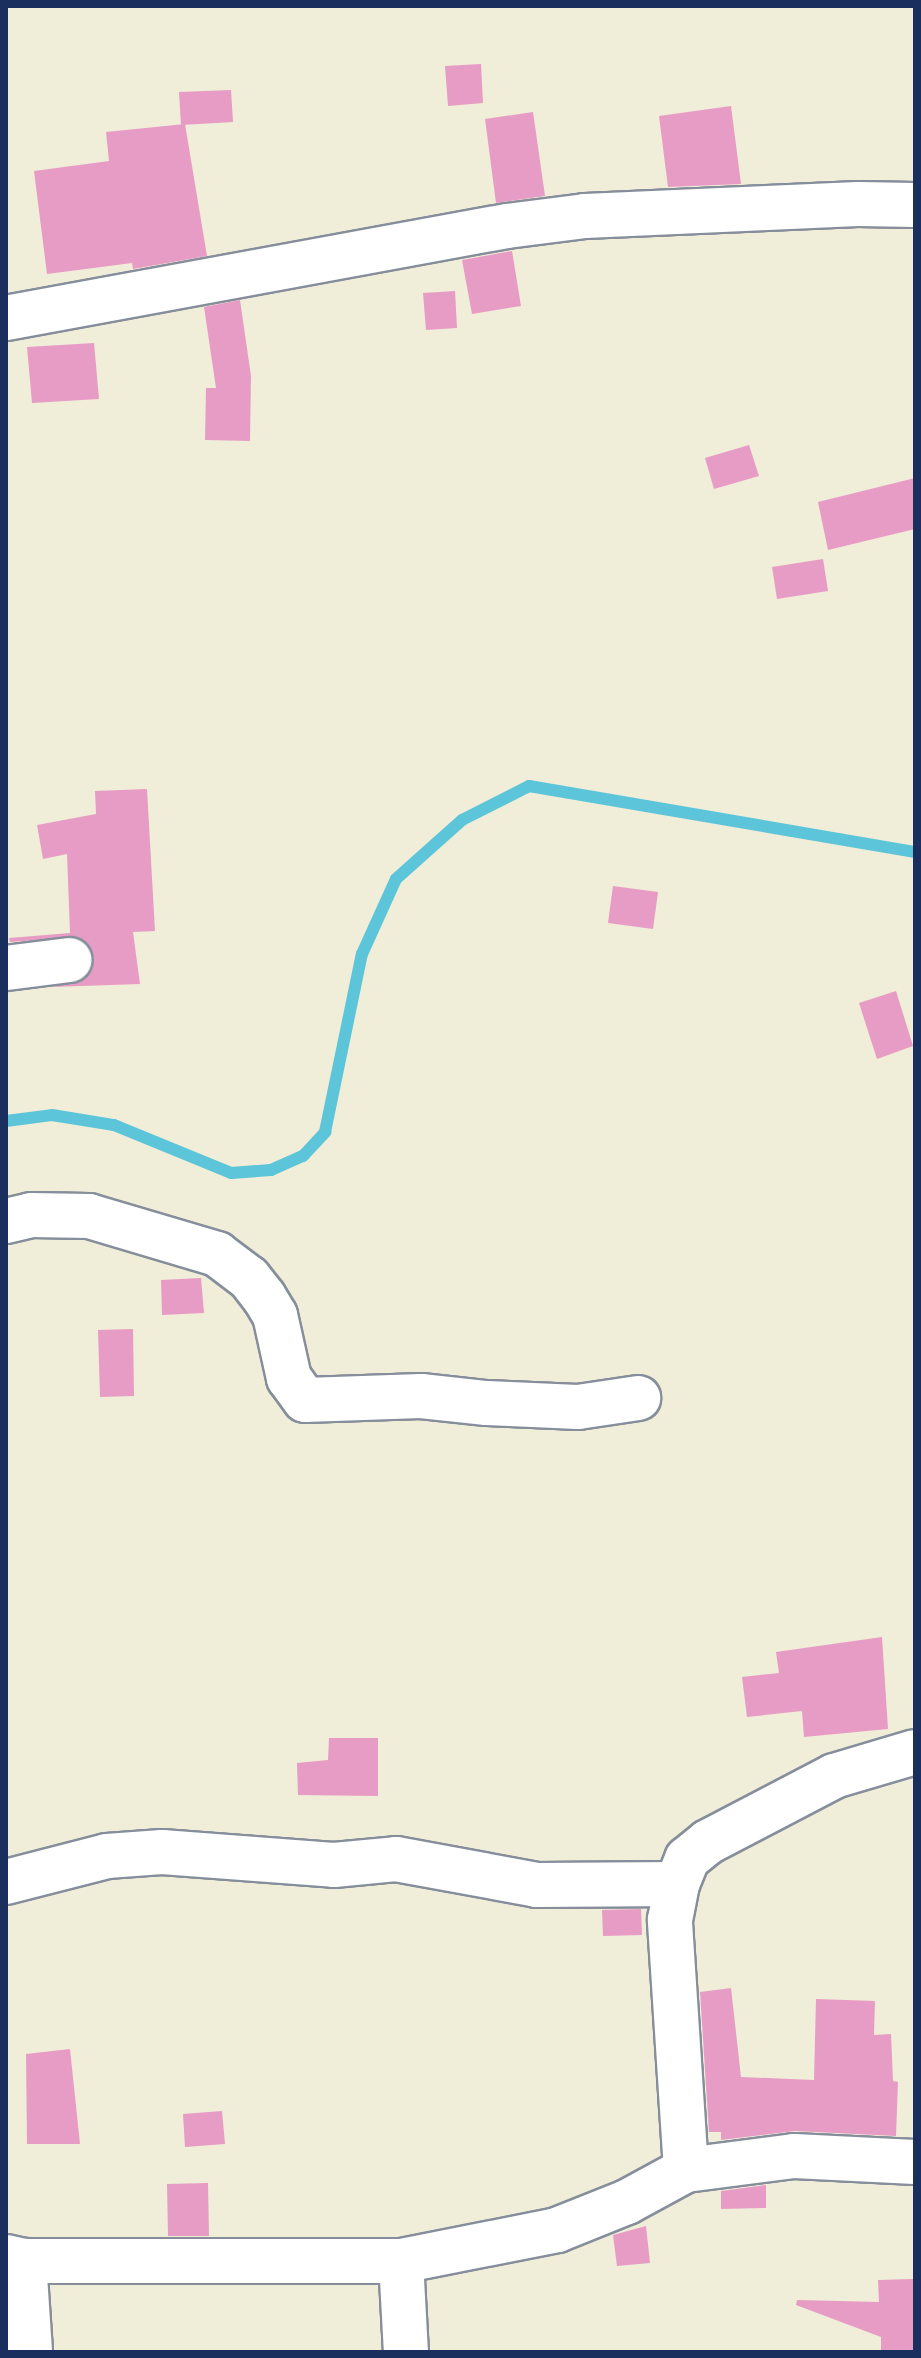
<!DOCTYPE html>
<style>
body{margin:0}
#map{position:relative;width:921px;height:2358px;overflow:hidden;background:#f0edd8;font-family:Dekko,sans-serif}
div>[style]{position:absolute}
.stream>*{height:12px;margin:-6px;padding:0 6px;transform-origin:6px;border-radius:6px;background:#5dc5d9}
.building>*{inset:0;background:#e79cc5}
.roads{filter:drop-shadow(2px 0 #868e9b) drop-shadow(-2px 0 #868e9b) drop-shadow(0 2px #868e9b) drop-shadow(0 -2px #868e9b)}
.street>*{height:44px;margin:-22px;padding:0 22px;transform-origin:22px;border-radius:22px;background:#fff}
span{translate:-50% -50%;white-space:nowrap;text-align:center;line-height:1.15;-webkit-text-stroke:6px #fff;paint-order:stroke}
.frame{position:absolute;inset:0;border:8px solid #1b2f5e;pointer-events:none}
</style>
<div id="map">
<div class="stream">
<div style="left:6px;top:1121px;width:46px;rotate:-7.4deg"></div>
<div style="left:52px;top:1115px;width:63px;rotate:9.2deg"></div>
<div style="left:114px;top:1125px;width:126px;rotate:22.3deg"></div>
<div style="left:231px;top:1173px;width:40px;rotate:-4.3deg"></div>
<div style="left:271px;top:1170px;width:35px;rotate:-24deg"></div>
<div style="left:303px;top:1156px;width:33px;rotate:-47deg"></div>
<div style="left:325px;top:1132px;width:182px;rotate:-78.3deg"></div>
<div style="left:362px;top:954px;width:82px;rotate:-65.6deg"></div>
<div style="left:396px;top:879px;width:89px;rotate:-41.8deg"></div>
<div style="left:462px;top:820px;width:75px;rotate:-26.9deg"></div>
<div style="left:529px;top:786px;width:392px;rotate:9.7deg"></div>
</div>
<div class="building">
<div style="clip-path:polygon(481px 64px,483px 103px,448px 106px,445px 66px)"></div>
<div style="clip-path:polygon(231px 90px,233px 122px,181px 125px,179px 92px)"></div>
<div style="clip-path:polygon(731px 106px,741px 184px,668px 187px,659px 116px)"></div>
<div style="clip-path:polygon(533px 112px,545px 196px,496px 203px,485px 119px)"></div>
<div style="clip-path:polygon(185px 124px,207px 256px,133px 269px,132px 263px,47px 274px,34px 171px,109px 161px,106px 132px)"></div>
<div style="clip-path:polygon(512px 251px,521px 306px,472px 314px,462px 260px)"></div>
<div style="clip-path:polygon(455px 291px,457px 328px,426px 330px,423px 293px)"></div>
<div style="clip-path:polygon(240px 300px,251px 376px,250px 441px,205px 440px,206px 388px,216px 388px,204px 307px)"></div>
<div style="clip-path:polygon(94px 343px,99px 399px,32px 403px,27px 347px)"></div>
<div style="clip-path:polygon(749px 445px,759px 476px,714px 489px,705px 458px)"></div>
<div style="clip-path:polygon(915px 478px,915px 529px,828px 550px,818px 502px)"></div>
<div style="clip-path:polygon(823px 559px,828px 591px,777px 599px,772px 567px)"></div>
<div style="clip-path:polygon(147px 789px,155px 931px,133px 932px,140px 984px,52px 987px,83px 980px,92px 970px,94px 958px,88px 944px,78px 937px,10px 942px,9px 938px,70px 933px,67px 854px,43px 859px,37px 825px,96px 814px,95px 791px)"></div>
<div style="clip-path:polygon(613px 886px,658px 892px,653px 929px,608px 923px)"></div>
<div style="clip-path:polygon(896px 991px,913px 1046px,877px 1059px,859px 1003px)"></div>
<div style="clip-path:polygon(201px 1278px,204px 1313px,162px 1315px,161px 1280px)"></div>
<div style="clip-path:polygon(133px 1329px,134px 1396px,100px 1397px,98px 1330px)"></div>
<div style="clip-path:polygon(882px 1637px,888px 1729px,804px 1737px,802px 1711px,747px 1717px,742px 1677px,779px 1673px,776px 1652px)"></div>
<div style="clip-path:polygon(329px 1738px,378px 1738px,378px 1796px,298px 1795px,297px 1763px,328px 1760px)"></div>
<div style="clip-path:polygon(641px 1909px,642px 1935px,603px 1936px,602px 1910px)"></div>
<div style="clip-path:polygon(731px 1988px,741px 2077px,814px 2080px,816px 1999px,875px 2001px,874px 2035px,891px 2034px,893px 2081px,898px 2082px,896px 2136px,795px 2131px,721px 2140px,721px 2132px,709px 2132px,700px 1992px)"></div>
<div style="clip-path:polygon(70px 2049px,80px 2144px,27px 2144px,26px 2054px)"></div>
<div style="clip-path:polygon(222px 2111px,225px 2144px,185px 2147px,183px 2114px)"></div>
<div style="clip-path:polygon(208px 2183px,209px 2236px,168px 2236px,167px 2184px)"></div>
<div style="clip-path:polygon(766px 2185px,766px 2208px,721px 2209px,721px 2191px)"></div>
<div style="clip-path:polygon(646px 2226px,650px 2263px,617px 2266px,613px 2235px)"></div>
<div style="clip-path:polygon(913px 2279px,915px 2352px,881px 2352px,881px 2337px,796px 2305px,797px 2300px,879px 2302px,878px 2280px)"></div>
</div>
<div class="roads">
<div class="street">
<div style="left:6px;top:318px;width:509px;rotate:-10.41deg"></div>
<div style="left:507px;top:226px;width:79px;rotate:-7.3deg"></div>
<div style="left:585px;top:216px;width:273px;rotate:-2.5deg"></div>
<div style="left:858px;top:204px;width:57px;rotate:1deg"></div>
<div style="left:6px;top:968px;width:64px;rotate:-7.2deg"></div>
<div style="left:6px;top:1221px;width:26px;rotate:-13deg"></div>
<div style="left:31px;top:1215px;width:58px;rotate:1deg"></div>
<div style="left:89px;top:1216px;width:134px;rotate:16.5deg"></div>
<div style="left:217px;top:1254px;width:40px;rotate:37deg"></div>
<div style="left:249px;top:1278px;width:24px;rotate:52deg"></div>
<div style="left:264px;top:1297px;width:21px;rotate:59deg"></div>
<div style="left:275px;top:1315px;width:65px;rotate:77.5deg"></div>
<div style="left:289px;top:1378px;width:27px;rotate:54deg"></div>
<div style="left:305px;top:1400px;width:116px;rotate:-2deg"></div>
<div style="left:421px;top:1396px;width:66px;rotate:6.1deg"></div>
<div style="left:487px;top:1403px;width:91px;rotate:2.5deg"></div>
<div style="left:578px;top:1407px;width:61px;rotate:-8.5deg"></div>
<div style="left:6px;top:1882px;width:104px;rotate:-14.4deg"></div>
<div style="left:107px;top:1856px;width:55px;rotate:-4.2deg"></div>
<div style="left:162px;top:1852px;width:172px;rotate:4.3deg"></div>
<div style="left:334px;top:1865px;width:62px;rotate:-5.5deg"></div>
<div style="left:396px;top:1859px;width:143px;rotate:10.4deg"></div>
<div style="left:537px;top:1885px;width:140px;rotate:-0.4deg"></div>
<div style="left:686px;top:2170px;width:251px;rotate:-93.7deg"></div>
<div style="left:670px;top:1920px;width:37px;rotate:-79deg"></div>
<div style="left:677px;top:1884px;width:27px;rotate:-68deg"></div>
<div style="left:687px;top:1859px;width:27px;rotate:-39deg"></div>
<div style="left:708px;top:1842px;width:142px;rotate:-27.6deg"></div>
<div style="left:834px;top:1776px;width:84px;rotate:-16.5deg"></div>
<div style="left:6px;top:2257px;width:18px;rotate:13deg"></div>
<div style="left:24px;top:2261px;width:377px"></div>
<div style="left:401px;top:2261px;width:159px;rotate:-11.2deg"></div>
<div style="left:557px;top:2230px;width:75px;rotate:-21.8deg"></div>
<div style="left:627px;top:2202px;width:67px;rotate:-28.5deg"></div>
<div style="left:686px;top:2170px;width:109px;rotate:-7.4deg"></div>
<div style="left:794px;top:2156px;width:121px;rotate:2.8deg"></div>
<div style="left:24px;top:2261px;width:91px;rotate:86.2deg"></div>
<div style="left:401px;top:2261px;width:91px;rotate:86.9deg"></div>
</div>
</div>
<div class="frame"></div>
</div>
